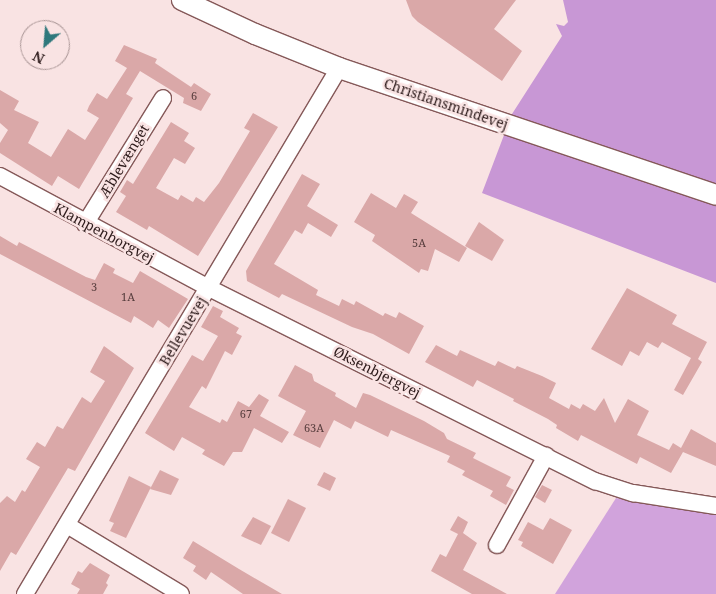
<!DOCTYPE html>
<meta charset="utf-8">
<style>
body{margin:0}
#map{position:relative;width:716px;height:594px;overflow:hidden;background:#f9e3e3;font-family:"Noto Serif",serif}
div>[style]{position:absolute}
.green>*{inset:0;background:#d1a3dc}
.forest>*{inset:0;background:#c897d5}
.building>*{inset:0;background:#daa8a8}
.roads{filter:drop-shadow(1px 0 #855959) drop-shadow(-1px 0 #855959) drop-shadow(0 1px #855959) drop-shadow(0 -1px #855959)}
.minor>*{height:16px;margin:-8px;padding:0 8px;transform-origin:8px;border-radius:8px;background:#fff}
.tertiary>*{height:20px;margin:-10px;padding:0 10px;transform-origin:10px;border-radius:10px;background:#fff}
span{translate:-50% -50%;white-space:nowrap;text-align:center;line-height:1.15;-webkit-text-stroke:5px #f9e3e3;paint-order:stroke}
.number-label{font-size:11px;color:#583e3e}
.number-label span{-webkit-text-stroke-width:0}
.street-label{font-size:14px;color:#2d1b1b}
.north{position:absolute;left:20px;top:20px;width:50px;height:50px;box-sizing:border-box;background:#f9e3e3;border:1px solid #a79393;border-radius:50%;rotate:207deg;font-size:14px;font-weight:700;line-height:20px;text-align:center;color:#2d1b1b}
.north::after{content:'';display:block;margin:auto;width:18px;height:22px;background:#2f787c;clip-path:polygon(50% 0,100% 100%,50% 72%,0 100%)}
</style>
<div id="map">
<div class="green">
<div style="clip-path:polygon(616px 498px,716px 515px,716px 594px,555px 594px)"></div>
</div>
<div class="forest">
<div style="clip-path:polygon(563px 0,716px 0,716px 283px,482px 193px,512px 114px,562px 36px,556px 24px,564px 26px,568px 22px)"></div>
</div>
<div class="building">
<div style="clip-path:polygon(406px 0,516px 0,494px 29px,522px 51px,502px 81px,418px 22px,412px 16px)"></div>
<div style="clip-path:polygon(124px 45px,157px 59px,155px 63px,191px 87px,194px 83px,211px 94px,201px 111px,183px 103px,184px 98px,140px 71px,126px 94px,133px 98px,79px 189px,58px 176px,52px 186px,0 153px,0 143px,8px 130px,0 123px,0 90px,19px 101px,14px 110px,39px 122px,28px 143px,51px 157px,68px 129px,85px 140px,99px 118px,87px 111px,89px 106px,97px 93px,107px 99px,127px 68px,115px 61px)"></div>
<div style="clip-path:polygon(253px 113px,278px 127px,198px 256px,149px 226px,147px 230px,116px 212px,126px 196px,120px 192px,127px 180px,133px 184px,171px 122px,189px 133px,184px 141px,195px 148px,185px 164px,174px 158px,156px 188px,178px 200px,181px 195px,193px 202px,196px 197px,204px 202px,219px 183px,250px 131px,244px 128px)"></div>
<div style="clip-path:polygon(302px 174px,320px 184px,307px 206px,338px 225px,331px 237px,308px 223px,302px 234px,295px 230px,274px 264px,318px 290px,316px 295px,339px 306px,342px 299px,354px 305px,356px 301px,383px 316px,385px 313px,396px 318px,399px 312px,424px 326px,409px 354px,373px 334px,352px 327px,282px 294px,279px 298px,247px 281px,246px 271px)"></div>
<div style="clip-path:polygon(371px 193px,396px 208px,404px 194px,418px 202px,411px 213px,467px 248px,459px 262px,435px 249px,428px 271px,421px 269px,419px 273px,372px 241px,375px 235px,354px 222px)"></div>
<div style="clip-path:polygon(479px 222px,504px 240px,492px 261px,465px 246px)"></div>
<div style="clip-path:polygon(0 236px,17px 246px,19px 242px,86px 277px,95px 280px,104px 263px,115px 269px,113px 273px,133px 283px,140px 271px,188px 299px,169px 328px,158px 320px,153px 328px,134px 316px,131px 323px,0 254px)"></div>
<div style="clip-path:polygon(627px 288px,677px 315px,672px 324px,707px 342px,698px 359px,702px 362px,683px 395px,674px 390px,691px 358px,662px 342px,658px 348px,647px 342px,639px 356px,630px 351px,622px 366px,591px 349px)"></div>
<div style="clip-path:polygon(213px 306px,223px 311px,220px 317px,239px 328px,236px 333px,242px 336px,232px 355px,225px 351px,206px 389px,202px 386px,189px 407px,220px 423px,222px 419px,227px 422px,238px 401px,249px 407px,259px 394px,269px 400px,260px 416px,289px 432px,282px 443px,254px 428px,242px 452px,233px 452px,224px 466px,202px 454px,205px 450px,182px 437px,174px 451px,145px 433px,192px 355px,203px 361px,218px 336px,201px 327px)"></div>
<div style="clip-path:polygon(436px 345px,457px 356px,460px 350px,495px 366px,498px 361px,515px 369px,517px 366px,542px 376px,556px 383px,549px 398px,569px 409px,571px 404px,580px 409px,583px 404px,595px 411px,604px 398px,615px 423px,628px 399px,649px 411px,637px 435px,669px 450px,673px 443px,681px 448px,691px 429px,716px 443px,716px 466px,683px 452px,671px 473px,640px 457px,637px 464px,581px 435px,578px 441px,556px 428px,557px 425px,548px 419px,513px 401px,514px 399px,477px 380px,473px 387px,425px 362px)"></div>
<div style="clip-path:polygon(104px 346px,134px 368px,75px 471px,68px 468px,16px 555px,11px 552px,0 571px,0 503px,7px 496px,15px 502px,22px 490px,25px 492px,40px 467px,26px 459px,37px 442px,45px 447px,57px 426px,63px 429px,82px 397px,91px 403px,105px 381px,90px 372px)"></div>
<div style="clip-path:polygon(295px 365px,312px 374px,314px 381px,336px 393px,335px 396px,356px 408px,363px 393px,370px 395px,424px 421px,444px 433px,447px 439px,476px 453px,473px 458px,511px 477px,506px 486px,514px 490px,506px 505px,490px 496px,493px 491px,462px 475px,465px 471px,447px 462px,450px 456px,391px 430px,388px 437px,355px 421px,351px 429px,334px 420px,320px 448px,293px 435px,306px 411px,278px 396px)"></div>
<div style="clip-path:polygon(160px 470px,179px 479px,171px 495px,150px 489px)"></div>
<div style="clip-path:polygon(324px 472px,336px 478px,330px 491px,317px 485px)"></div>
<div style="clip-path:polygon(129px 476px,151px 487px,126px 538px,110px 531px,114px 523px,109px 521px)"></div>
<div style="clip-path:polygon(542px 485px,552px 490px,545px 503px,535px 497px)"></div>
<div style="clip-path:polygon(288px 499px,306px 508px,289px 542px,271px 533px)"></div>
<div style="clip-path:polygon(458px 516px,468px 522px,463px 533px,477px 543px,463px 570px,507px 594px,472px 594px,431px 571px,440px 554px,446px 557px,458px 534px,450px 530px)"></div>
<div style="clip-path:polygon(253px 517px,271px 526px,261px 545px,241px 536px)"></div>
<div style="clip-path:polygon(550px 518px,572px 530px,553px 564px,521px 546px,523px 542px,518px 540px,528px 522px,543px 530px)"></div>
<div style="clip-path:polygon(193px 541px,239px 569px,282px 594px,243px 594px,211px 572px,206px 580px,193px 571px,196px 566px,183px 558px)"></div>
<div style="clip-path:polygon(90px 563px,110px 575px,106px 583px,108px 585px,103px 594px,77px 594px,80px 589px,71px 584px,78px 571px,82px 573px)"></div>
</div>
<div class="roads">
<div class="minor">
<div style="left:0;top:176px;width:237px;rotate:28.2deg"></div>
<div style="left:209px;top:288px;width:432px;rotate:26.6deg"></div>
<div style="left:595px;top:481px;width:40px;rotate:18deg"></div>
<div style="left:633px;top:493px;width:84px;rotate:8.9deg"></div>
<div style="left:85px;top:224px;width:148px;rotate:-58.2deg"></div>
<div style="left:67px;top:525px;width:133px;rotate:31.2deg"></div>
<div style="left:497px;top:545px;width:102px;rotate:-61.2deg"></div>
<div style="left:25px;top:594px;width:613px;rotate:-59.16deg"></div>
</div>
<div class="tertiary">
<div style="left:182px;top:0;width:81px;rotate:25deg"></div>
<div style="left:255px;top:34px;width:91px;rotate:22deg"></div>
<div style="left:339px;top:68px;width:398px;rotate:18.6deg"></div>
</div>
</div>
<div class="number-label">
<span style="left:194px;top:96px">6</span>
<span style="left:419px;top:243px">5A</span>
<span style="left:94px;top:287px">3</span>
<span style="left:128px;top:297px">1A</span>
<span style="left:246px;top:414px">67</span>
<span style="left:314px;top:428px">63A</span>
</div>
<div class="street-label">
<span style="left:446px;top:104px;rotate:19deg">Christiansmindevej</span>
<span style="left:124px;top:161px;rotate:-59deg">Æblevænget</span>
<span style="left:104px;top:233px;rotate:28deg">Klampenborgvej</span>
<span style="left:183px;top:331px;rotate:-59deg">Bellevuevej</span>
<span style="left:377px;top:372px;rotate:27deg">Øksenbjergvej</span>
</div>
<div class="north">N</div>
</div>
